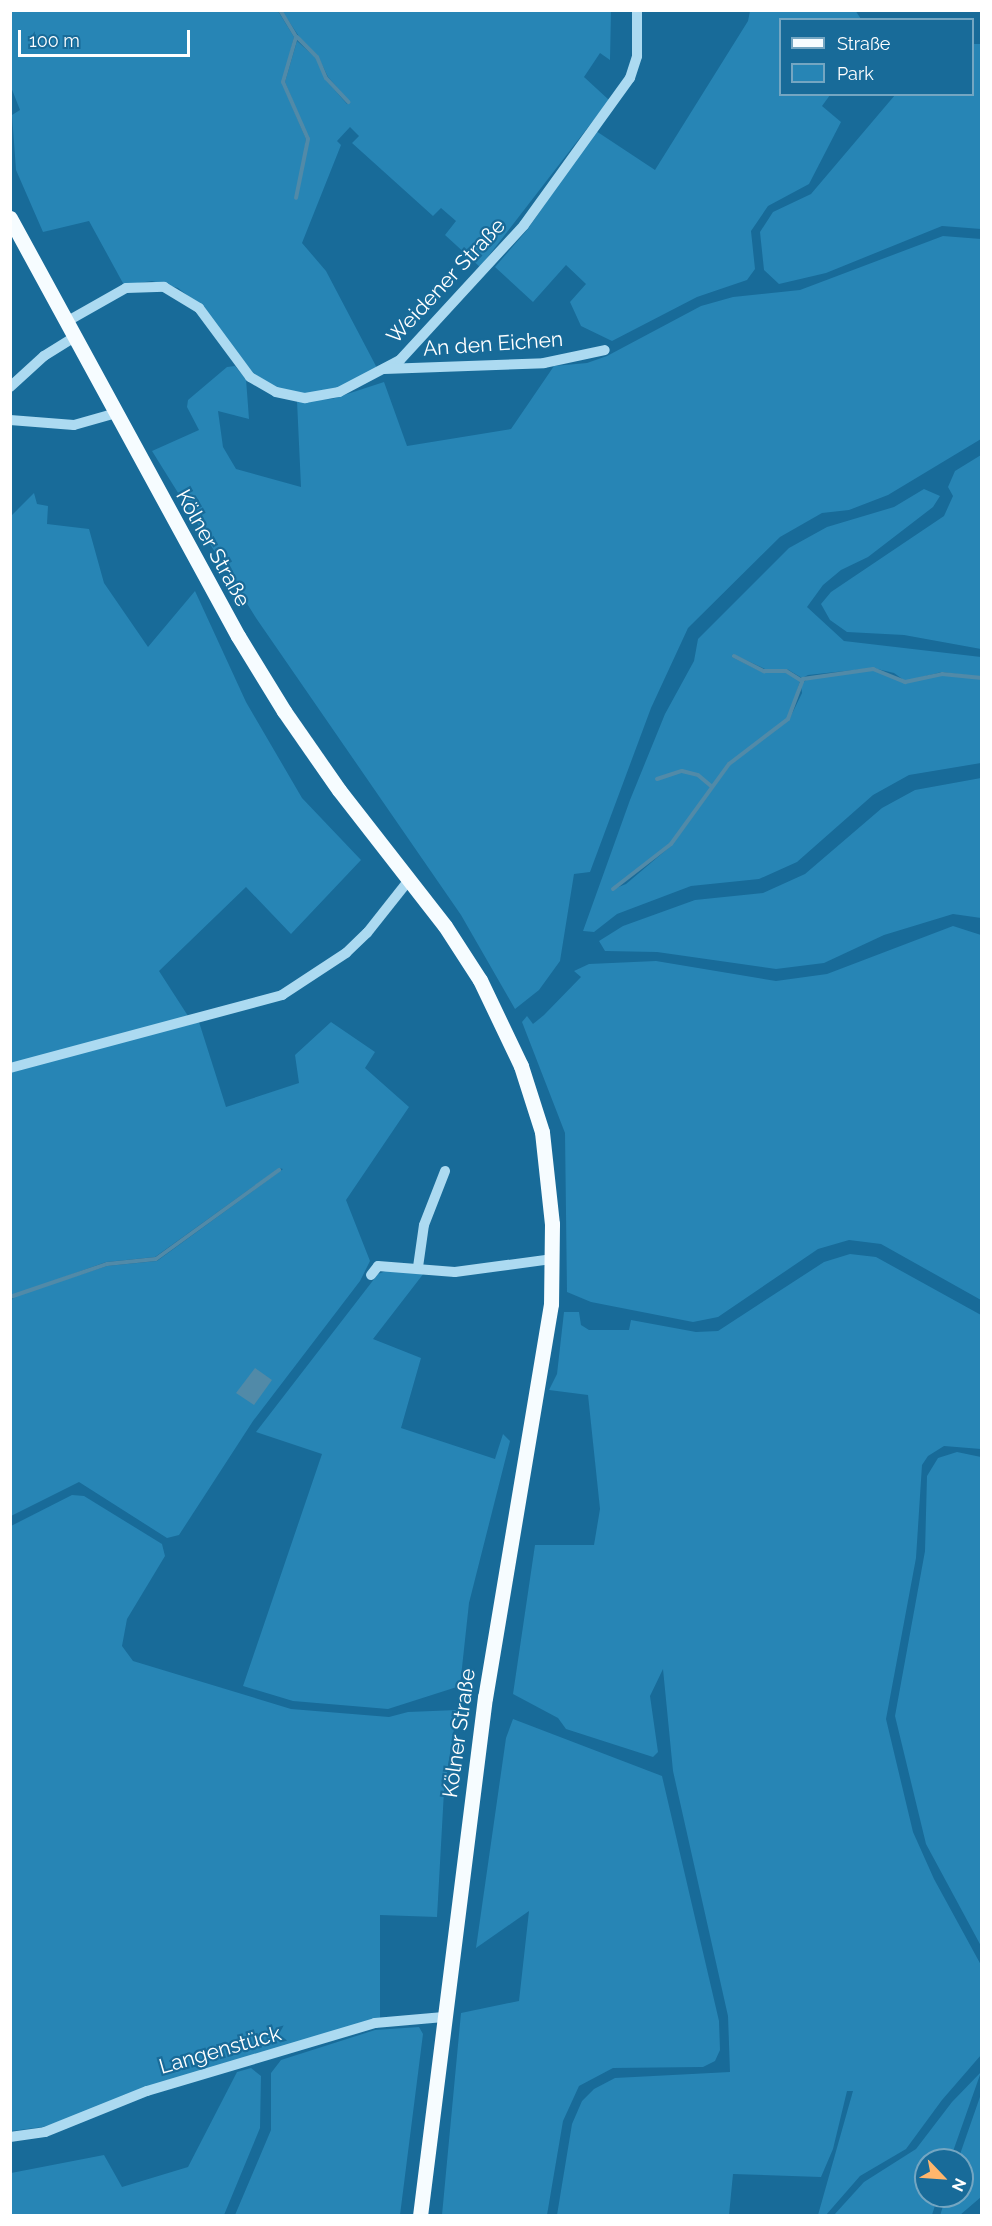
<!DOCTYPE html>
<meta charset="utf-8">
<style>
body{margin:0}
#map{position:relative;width:992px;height:2226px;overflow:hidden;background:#186b99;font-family:Raleway,sans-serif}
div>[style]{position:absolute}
.green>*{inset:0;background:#2785b5}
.water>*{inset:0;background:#518aa8}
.stream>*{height:4px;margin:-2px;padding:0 2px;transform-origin:2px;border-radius:2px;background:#518aa8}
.minor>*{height:10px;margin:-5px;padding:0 5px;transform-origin:5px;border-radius:5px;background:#acdaf1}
.major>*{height:15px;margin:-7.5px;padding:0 7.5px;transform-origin:7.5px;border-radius:7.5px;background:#f6fcff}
span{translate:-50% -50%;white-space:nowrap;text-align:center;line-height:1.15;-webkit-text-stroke:4.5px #186b99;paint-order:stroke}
.street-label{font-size:21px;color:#fff}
.frame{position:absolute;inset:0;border:12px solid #fff;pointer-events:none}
.legend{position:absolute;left:779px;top:18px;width:195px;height:78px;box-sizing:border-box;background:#186b99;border:2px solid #74a6c2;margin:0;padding:8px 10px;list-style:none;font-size:18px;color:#fff}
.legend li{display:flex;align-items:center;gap:12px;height:30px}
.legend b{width:30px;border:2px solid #74a6c2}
.north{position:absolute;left:914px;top:2148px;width:60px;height:60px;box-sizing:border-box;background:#186b99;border:2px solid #74a6c2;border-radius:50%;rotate:115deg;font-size:16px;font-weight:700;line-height:24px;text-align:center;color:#fff}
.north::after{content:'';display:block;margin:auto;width:21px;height:27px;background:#ffb66c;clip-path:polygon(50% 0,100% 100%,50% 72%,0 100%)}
.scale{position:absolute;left:18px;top:30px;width:172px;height:27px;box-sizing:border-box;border:3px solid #fff;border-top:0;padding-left:8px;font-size:18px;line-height:21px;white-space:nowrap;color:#fff;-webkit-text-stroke:4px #186b99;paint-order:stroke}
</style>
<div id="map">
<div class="green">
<div style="clip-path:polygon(855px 10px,861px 19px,780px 20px,780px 94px,830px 95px,822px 106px,841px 122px,809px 184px,768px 206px,751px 231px,755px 269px,747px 280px,697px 297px,612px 341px,581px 326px,570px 302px,586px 284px,566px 265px,533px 302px,495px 267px,527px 230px,596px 131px,655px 170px,748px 21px,750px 11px)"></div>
<div style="clip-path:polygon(10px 11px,278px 11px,294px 37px,282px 83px,306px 139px,297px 200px,309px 139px,285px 82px,297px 41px,316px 58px,325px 79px,347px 104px,350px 102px,328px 77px,318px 56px,300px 38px,282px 11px,611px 11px,610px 60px,600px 53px,584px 77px,609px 100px,480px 267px,445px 235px,456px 221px,441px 208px,433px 216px,352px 143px,359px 136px,350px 127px,337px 141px,341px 145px,302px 243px,326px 271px,377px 368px,337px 389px,304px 394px,277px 388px,254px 374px,201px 306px,178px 288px,152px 281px,124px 285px,89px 221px,43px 232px,16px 170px,12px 115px,20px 110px,11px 87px)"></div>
<div style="clip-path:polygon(973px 44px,982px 44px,981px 229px,942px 226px,826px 273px,779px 284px,764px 270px,760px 232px,773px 212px,811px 194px,895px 95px,972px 94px)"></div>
<div style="clip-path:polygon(943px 236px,981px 239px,981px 439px,888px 495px,849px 510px,822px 513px,780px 537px,688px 628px,651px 708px,590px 872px,574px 874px,560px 961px,539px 990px,515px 1009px,461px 915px,256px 618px,152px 451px,199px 430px,187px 407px,188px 400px,227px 367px,235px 366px,246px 379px,249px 419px,218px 411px,223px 447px,236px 469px,301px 487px,297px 401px,332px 399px,384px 382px,407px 446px,511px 429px,554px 366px,587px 363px,607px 356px,701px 306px,733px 297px,800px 290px)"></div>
<div style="clip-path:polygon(981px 455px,981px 649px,904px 635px,847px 632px,830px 620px,821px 604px,831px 592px,944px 516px,953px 496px,948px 487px,955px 471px)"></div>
<div style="clip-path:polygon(924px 489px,940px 496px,933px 507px,868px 557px,841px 570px,823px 585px,807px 607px,844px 641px,981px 657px,981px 677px,942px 672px,905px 681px,894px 673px,873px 668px,808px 675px,802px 678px,787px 669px,765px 669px,733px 654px,732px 657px,764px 673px,786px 673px,800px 681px,788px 719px,728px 764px,671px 844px,611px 890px,626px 884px,672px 845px,730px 765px,789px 720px,802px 693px,801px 684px,810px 677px,873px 670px,905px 683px,942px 675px,981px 679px,981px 763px,909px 775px,873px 795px,797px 862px,759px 879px,691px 886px,617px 914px,594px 932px,583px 931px,630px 800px,665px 714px,694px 661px,698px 639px,789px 548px,827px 527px,894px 507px)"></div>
<div style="clip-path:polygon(34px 493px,37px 504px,48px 506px,47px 524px,89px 529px,104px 583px,148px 647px,195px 591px,246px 702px,302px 798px,361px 860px,291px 934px,246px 887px,159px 971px,190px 1019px,11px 1065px,10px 517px)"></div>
<div style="clip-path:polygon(981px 778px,981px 918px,953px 914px,884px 935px,824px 963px,776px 969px,657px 952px,605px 951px,599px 941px,623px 926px,695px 900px,763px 893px,805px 874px,882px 808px,915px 790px)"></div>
<div style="clip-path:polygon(953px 926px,981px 935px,981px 1300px,881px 1244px,849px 1240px,818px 1249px,718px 1317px,693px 1322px,591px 1302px,567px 1292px,565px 1133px,522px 1022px,527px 1016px,533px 1024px,544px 1015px,581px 977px,574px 971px,589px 964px,656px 961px,776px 981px,827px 974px)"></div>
<div style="clip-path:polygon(199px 1022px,226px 1107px,299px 1083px,295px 1055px,331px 1022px,375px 1052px,365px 1068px,409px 1107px,346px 1200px,370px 1261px,360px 1281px,253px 1421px,179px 1535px,167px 1538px,79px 1482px,11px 1516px,11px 1301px,15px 1296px,107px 1266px,157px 1261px,283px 1169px,279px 1168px,155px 1257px,106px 1262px,11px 1296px,11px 1071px)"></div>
<div style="clip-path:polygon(850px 1254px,876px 1257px,981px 1315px,981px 1449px,944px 1446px,928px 1456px,922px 1465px,916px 1558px,886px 1719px,913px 1832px,934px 1879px,981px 1965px,981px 2055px,942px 2100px,906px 2149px,860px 2176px,826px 2215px,818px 2215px,853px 2091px,847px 2091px,833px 2149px,821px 2177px,733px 2174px,729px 2215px,557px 2215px,572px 2124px,582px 2101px,594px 2089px,615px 2078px,730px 2072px,728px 2016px,673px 1771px,663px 1669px,650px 1696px,658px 1752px,653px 1757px,566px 1729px,558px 1718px,513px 1694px,535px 1545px,594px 1545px,600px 1509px,588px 1395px,549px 1390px,557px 1374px,564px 1312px,579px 1312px,581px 1325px,589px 1330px,629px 1330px,631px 1320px,696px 1332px,718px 1331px,824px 1262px)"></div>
<div style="clip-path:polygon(391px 1269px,424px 1273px,373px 1339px,421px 1358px,401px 1428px,495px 1459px,503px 1434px,510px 1441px,469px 1603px,460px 1686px,388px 1709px,293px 1701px,243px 1686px,322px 1454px,256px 1432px,378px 1274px)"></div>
<div style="clip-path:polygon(957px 1452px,981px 1457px,981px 1946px,926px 1844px,895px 1716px,925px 1551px,927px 1476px,938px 1458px)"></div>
<div style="clip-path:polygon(72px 1495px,84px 1496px,162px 1544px,165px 1556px,127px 1619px,122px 1646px,133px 1661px,291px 1709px,389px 1717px,408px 1712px,457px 1710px,444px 1791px,437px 1917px,380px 1915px,380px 2018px,43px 2127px,11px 2131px,11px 1526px)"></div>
<div style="clip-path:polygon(513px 1719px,662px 1776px,719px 2021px,720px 2050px,715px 2061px,703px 2067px,613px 2068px,579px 2086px,563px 2121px,547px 2215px,442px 2215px,461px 2013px,519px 2001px,529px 1911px,476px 1948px,506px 1738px)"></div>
<div style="clip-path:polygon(419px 2027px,423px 2034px,400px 2215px,235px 2215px,271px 2130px,271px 2073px,281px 2060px,375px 2030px)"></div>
<div style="clip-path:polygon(251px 2068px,261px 2076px,260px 2128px,224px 2215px,11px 2215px,11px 2173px,104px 2155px,122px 2187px,188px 2167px,237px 2072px)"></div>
<div style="clip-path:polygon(981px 2072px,950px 2160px,926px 2160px,926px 2196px,938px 2196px,932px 2215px,834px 2215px,864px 2182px,916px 2149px,952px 2102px)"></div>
<div style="clip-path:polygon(981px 2094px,981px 2197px,960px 2215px,940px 2216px,946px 2196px,962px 2196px,962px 2160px,958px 2160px)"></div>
</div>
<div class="water">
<div style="clip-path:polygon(255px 1368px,272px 1380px,254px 1405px,236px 1393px)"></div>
</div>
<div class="stream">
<div style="left:280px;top:10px;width:31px;rotate:59deg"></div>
<div style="left:296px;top:37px;width:47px;rotate:106.1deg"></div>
<div style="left:283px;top:82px;width:62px;rotate:66.3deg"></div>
<div style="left:308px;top:139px;width:60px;rotate:101.5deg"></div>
<div style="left:297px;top:37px;width:28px;rotate:45deg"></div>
<div style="left:317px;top:57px;width:23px;rotate:67deg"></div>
<div style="left:326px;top:78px;width:33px;rotate:47deg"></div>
<div style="left:734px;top:656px;width:34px;rotate:27deg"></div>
<div style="left:764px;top:671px;width:22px"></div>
<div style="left:786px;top:671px;width:19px;rotate:32deg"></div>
<div style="left:657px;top:779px;width:26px;rotate:-18deg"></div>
<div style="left:682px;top:771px;width:16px;rotate:14deg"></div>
<div style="left:698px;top:775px;width:17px;rotate:40deg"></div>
<div style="left:613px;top:889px;width:73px;rotate:-37.8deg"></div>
<div style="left:671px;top:844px;width:99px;rotate:-54.1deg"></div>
<div style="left:729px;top:764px;width:74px;rotate:-37.3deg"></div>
<div style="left:788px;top:719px;width:43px;rotate:-69.4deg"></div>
<div style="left:803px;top:679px;width:71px;rotate:-8.1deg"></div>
<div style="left:873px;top:669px;width:35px;rotate:22deg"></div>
<div style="left:905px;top:682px;width:38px;rotate:-12deg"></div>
<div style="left:942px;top:674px;width:40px;rotate:5.7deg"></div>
<div style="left:10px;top:1297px;width:102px;rotate:-18.8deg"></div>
<div style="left:107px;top:1264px;width:49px;rotate:-5.8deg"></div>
<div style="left:156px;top:1259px;width:152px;rotate:-35.9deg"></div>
</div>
<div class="minor">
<div style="left:66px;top:322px;width:69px;rotate:-29.5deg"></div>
<div style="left:126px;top:288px;width:38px;rotate:-2deg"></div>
<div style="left:164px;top:287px;width:41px;rotate:31deg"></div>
<div style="left:199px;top:308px;width:86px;rotate:53.5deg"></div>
<div style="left:250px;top:377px;width:30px;rotate:30deg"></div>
<div style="left:276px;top:392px;width:30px;rotate:12deg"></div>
<div style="left:305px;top:398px;width:35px;rotate:-10deg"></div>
<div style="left:339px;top:392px;width:69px;rotate:-27.7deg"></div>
<div style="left:400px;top:360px;width:183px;rotate:-47.4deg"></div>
<div style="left:524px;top:225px;width:181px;rotate:-54.2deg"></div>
<div style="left:630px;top:78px;width:23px;rotate:-72deg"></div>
<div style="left:637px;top:56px;width:46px;rotate:-90deg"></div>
<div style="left:384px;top:369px;width:160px;rotate:-2.1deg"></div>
<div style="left:544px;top:363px;width:62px;rotate:-12deg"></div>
<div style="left:10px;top:387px;width:46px;rotate:-42.4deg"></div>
<div style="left:44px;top:356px;width:36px;rotate:-32deg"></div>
<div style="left:10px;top:420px;width:64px;rotate:4.5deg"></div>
<div style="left:74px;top:425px;width:44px;rotate:-15.9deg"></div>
<div style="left:10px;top:1068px;width:282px;rotate:-15deg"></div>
<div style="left:282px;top:995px;width:77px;rotate:-33.3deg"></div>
<div style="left:346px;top:953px;width:29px;rotate:-44deg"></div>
<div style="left:367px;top:933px;width:68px;rotate:-51.6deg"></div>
<div style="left:418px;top:1267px;width:42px;rotate:-81.9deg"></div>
<div style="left:424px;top:1225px;width:58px;rotate:-68.7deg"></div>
<div style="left:371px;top:1275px;width:11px;rotate:-52deg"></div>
<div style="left:378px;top:1266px;width:77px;rotate:4.5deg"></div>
<div style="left:455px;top:1272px;width:99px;rotate:-7.6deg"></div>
<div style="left:10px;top:2137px;width:35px;rotate:-8deg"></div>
<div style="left:45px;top:2132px;width:110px;rotate:-21.9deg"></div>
<div style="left:147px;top:2091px;width:238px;rotate:-16.6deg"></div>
<div style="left:375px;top:2023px;width:69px;rotate:-5deg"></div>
</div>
<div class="major">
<div style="left:10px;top:218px;width:476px;rotate:61.4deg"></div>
<div style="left:238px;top:636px;width:88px;rotate:58.5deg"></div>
<div style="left:284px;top:711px;width:96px;rotate:55.2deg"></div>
<div style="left:339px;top:790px;width:172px;rotate:52.1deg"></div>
<div style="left:445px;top:926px;width:64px;rotate:57.1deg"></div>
<div style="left:480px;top:980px;width:95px;rotate:64.5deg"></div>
<div style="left:521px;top:1066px;width:69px;rotate:72.3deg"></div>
<div style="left:542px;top:1132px;width:93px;rotate:83.8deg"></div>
<div style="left:552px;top:1224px;width:80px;rotate:90.7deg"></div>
<div style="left:551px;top:1304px;width:399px;rotate:99.5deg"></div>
<div style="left:485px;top:1697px;width:523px;rotate:97.14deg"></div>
</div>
<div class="street-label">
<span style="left:446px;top:281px;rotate:-47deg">Weidener Straße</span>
<span style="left:493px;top:344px;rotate:-4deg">An den Eichen</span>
<span style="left:213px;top:548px;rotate:61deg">Kölner Straße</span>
<span style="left:459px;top:1733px;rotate:-82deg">Kölner Straße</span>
<span style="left:220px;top:2050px;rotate:-16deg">Langenstück</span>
</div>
<div class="frame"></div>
<ul class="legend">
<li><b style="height:8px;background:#f6fcff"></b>Straße</li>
<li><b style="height:16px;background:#2785b5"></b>Park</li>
</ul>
<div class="north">N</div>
<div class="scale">100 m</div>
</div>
